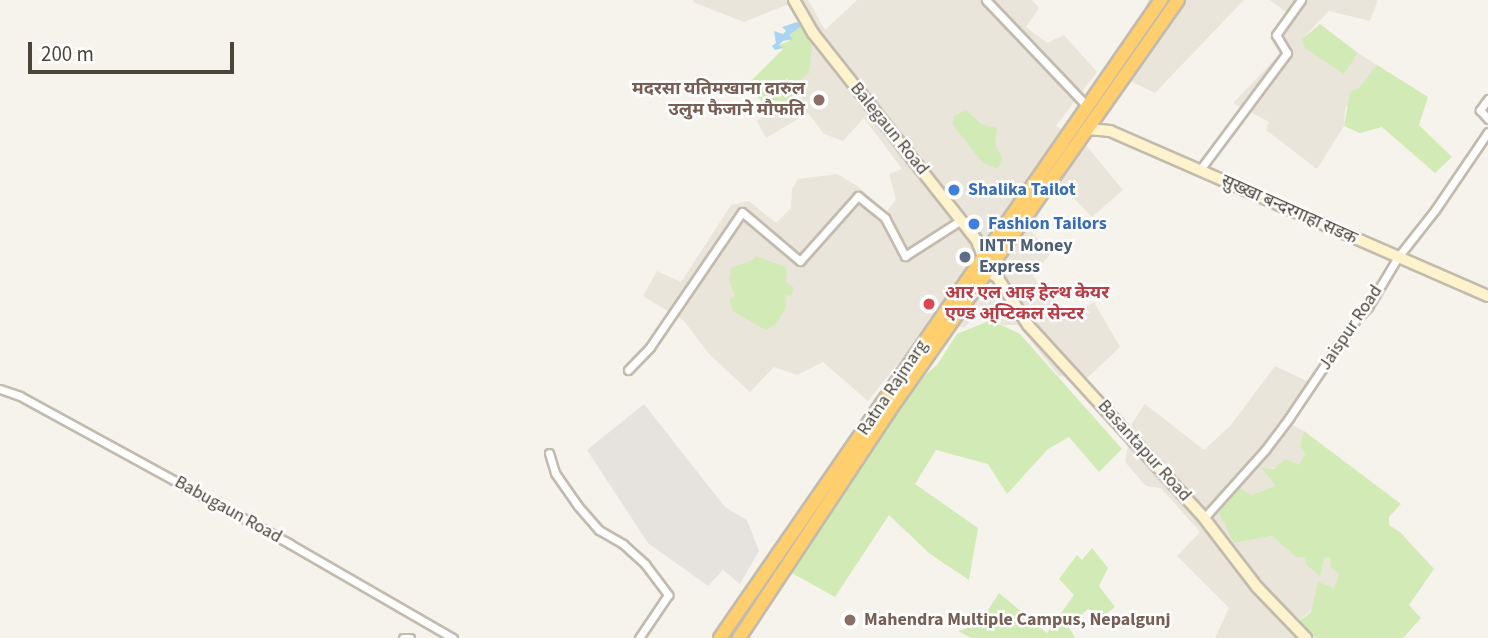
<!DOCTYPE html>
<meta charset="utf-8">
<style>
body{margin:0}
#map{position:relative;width:1488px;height:638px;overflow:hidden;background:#f6f3ec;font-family:"Source Sans 3","Noto Sans Devanagari",sans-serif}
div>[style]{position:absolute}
.residential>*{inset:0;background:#eae5da}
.industrial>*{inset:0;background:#e6e2dd}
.green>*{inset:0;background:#d2eab5}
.water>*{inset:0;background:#a9d4f2}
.roads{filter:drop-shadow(2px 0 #c2bbae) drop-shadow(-2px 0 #c2bbae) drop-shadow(0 2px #c2bbae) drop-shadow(0 -2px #c2bbae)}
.street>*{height:7px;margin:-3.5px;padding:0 3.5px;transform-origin:3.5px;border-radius:3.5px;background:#fff}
.secondary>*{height:10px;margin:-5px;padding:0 5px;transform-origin:5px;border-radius:5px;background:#fff3cd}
.highway>*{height:12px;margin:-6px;padding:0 6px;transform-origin:6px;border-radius:6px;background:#ffcf6e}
.dots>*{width:19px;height:19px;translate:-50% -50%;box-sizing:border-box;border:4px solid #fff;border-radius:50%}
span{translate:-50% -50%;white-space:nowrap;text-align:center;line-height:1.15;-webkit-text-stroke:5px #fff;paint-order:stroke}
.education-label{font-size:18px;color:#785e54;font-weight:700}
.right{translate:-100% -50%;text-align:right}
.left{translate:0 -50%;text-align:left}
.street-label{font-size:18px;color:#4b4439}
.shop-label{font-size:18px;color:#366cbe;font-weight:700}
.service-label{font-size:18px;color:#4e5e75;font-weight:700}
.health-label{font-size:18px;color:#be3a42;font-weight:700}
.scale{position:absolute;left:28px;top:42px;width:206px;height:32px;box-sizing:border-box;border:4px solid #4b4439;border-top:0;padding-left:9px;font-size:21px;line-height:24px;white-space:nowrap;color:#4b4439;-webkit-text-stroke:5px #fff;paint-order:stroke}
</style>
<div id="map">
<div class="residential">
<div style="clip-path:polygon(694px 0,808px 0,825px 30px,857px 0,1032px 0,1039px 8px,1026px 27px,1047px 43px,1064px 35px,1097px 72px,1056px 126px,1084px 143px,1123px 190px,1092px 217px,1057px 181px,1030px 230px,1051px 253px,1033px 276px,1069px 318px,1094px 302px,1120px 347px,1086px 379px,1059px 376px,1018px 325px,1002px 325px,984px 308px,964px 328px,955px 324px,926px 372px,901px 360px,868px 401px,823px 362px,797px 375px,774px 367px,750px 392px,709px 354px,684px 321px,643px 296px,657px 271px,681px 282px,731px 205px,749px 201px,776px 223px,791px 208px,792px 189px,798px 179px,837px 174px,859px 187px,886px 212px,896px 200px,889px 174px,902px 169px,864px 118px,843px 141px,824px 134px,808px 113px,766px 138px,757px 121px,802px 88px,800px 80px,812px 45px,801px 24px,789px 4px,744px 22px,693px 2px)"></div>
<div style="clip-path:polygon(1148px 0,1244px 0,1155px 93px,1126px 79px)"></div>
<div style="clip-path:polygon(1270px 0,1378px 0,1370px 21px,1329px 11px,1302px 39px,1344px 73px,1358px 53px,1377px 65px,1345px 109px,1344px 126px,1317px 169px,1266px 130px,1269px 122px,1233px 103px,1280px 54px,1270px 38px,1287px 13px)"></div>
<div style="clip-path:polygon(1275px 366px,1309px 382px,1285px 421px,1304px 431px,1300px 446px,1305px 454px,1299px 466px,1262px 469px,1277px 486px,1251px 495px,1234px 543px,1272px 536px,1296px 557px,1305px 558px,1320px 575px,1324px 558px,1330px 556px,1339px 574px,1334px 589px,1299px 621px,1316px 638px,1215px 638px,1229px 608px,1177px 556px,1200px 532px,1161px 488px,1146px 486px,1125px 462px,1132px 423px,1145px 404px,1204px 450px,1231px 425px)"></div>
</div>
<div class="industrial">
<div style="clip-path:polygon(644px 404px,725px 507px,747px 520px,759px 551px,740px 584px,723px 570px,708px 586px,648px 543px,587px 450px)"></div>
</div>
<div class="green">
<div style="clip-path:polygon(1320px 24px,1358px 53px,1344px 74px,1305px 48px,1302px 39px)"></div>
<div style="clip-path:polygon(802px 26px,812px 45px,809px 73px,800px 80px,803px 88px,770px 113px,748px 84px,783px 49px,779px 45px,789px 41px,789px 35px)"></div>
<div style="clip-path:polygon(1377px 65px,1428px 97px,1419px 125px,1452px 157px,1435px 173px,1382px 127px,1360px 133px,1344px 126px,1350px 92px,1358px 89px)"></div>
<div style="clip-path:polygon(966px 110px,981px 124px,997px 128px,995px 145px,1002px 158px,998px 169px,982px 162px,953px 125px,954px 116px)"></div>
<div style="clip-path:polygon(755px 256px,784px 266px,787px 269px,786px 282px,794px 288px,791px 296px,786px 295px,785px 309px,776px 324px,766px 330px,734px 312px,730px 303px,730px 298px,735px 295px,729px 281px,731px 268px,753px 260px)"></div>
<div style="clip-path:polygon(991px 320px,1020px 334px,1122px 449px,1099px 472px,1069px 437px,1048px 449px,1007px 494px,988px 464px,936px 450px,915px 484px,978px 528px,969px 580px,930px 554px,889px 515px,835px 597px,790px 572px,920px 379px,937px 365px,957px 334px)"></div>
<div style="clip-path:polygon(1304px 431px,1401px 504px,1389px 517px,1389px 525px,1400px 532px,1434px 569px,1409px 605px,1421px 618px,1403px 638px,1316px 638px,1299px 621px,1311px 612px,1318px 582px,1334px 588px,1339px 574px,1331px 568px,1330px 557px,1324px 558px,1320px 576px,1306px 564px,1305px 558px,1296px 557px,1272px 536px,1234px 543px,1219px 513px,1240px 488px,1251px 495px,1276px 486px,1261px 468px,1274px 469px,1285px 459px,1299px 465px,1305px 454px,1300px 446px)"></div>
<div style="clip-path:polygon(1092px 548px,1108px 568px,1099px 586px,1115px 607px,1103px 616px,1088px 609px,1069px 627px,1075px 638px,971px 638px,958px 631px,979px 624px,999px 593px,1047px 633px,1074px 595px,1059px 579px,1077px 555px,1082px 560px)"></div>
</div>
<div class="water">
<div style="clip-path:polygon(797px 22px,802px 26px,789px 35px,793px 39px,783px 41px,779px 45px,783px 48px,775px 50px,772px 46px,776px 43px,774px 31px,783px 34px,786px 31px,782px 27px)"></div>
</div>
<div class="roads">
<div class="street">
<div style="left:986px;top:0;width:146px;rotate:46.4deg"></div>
<div style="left:1488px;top:99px;width:14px;rotate:126deg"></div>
<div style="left:1480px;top:110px;width:12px;rotate:48deg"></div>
<div style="left:1199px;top:171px;width:147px;rotate:-53.3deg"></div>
<div style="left:1287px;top:53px;width:21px;rotate:-121deg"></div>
<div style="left:1276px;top:35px;width:43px;rotate:-54.5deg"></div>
<div style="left:628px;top:370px;width:32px;rotate:-46deg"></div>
<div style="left:650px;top:347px;width:163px;rotate:-55.7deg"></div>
<div style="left:742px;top:212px;width:76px;rotate:40.2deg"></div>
<div style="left:800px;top:261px;width:87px;rotate:-48.3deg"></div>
<div style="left:858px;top:196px;width:35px;rotate:39deg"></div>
<div style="left:885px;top:218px;width:43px;rotate:62.2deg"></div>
<div style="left:905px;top:256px;width:67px;rotate:-32.7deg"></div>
<div style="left:0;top:389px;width:21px;rotate:19deg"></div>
<div style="left:20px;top:396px;width:308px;rotate:28.7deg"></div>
<div style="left:290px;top:544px;width:188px;rotate:30deg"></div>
<div style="left:549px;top:453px;width:21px;rotate:73deg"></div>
<div style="left:555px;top:473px;width:40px;rotate:55.1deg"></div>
<div style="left:578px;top:506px;width:32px;rotate:49deg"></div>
<div style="left:599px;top:530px;width:28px;rotate:30deg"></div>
<div style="left:623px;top:544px;width:30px;rotate:42deg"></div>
<div style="left:645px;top:564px;width:39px;rotate:53deg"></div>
<div style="left:668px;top:595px;width:52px;rotate:124deg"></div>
<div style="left:1204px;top:518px;width:91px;rotate:-48.1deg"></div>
<div style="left:1265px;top:450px;width:40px;rotate:-53deg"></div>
<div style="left:1289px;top:418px;width:115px;rotate:-56deg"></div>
<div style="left:1353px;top:323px;width:22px;rotate:-47deg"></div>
<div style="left:1368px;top:307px;width:58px;rotate:-59deg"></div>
<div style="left:1398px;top:257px;width:60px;rotate:-51.8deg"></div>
<div style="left:1435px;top:210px;width:94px;rotate:-55.8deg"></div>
<div style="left:403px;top:638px;width:7px"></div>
</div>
<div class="secondary">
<div style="left:794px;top:0;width:38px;rotate:60deg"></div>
<div style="left:813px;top:33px;width:265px;rotate:51.7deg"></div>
<div style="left:977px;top:241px;width:33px;rotate:69deg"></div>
<div style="left:989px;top:272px;width:9px;rotate:32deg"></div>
<div style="left:997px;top:277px;width:57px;rotate:57.1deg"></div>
<div style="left:1028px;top:325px;width:261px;rotate:47.6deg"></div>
<div style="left:1204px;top:518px;width:87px;rotate:52.5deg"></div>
<div style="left:1257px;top:587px;width:71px;rotate:46.1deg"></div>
<div style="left:1088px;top:129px;width:22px;rotate:5deg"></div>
<div style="left:1110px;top:131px;width:412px;rotate:23.6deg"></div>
</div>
<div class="highway">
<div style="left:720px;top:638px;width:776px;rotate:-55.35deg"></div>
<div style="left:739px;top:638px;width:272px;rotate:-56.5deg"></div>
<div style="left:889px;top:411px;width:502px;rotate:-54.89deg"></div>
</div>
</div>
<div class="dots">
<div style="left:819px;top:100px;background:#8d6e63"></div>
<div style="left:954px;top:190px;background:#3f7fe0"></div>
<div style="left:974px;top:224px;background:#3f7fe0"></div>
<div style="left:965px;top:257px;background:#5c6f8a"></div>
<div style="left:929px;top:304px;background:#e0444e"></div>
<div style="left:850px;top:620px;background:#8d6e63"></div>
</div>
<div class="education-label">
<span class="right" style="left:805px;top:100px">मदरसा यतिमखाना दारुल<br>उलुम फैजाने माैफति</span>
<span class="left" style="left:864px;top:620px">Mahendra Multiple Campus, Nepalgunj</span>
</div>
<div class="street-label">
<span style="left:889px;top:129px;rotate:51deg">Balegaun Road</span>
<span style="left:1289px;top:210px;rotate:24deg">सुख्खा बन्दरगाहा सडक</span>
<span style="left:1351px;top:328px;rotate:-56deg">Jaispur Road</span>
<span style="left:893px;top:388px;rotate:-56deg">Ratna Rajmarg</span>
<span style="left:1144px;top:451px;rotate:48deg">Basantapur Road</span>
<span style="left:228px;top:510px;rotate:29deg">Babugaun Road</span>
</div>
<div class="shop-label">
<span class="left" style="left:968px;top:190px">Shalika Tailot</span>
<span class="left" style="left:988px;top:224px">Fashion Tailors</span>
</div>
<div class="service-label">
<span class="left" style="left:979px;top:257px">INTT Money<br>Express</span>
</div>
<div class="health-label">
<span class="left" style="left:945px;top:304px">आर एल आइ हेल्थ केयर<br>एण्ड अ्प्टिकल सेन्टर</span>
</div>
<div class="scale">200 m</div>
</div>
